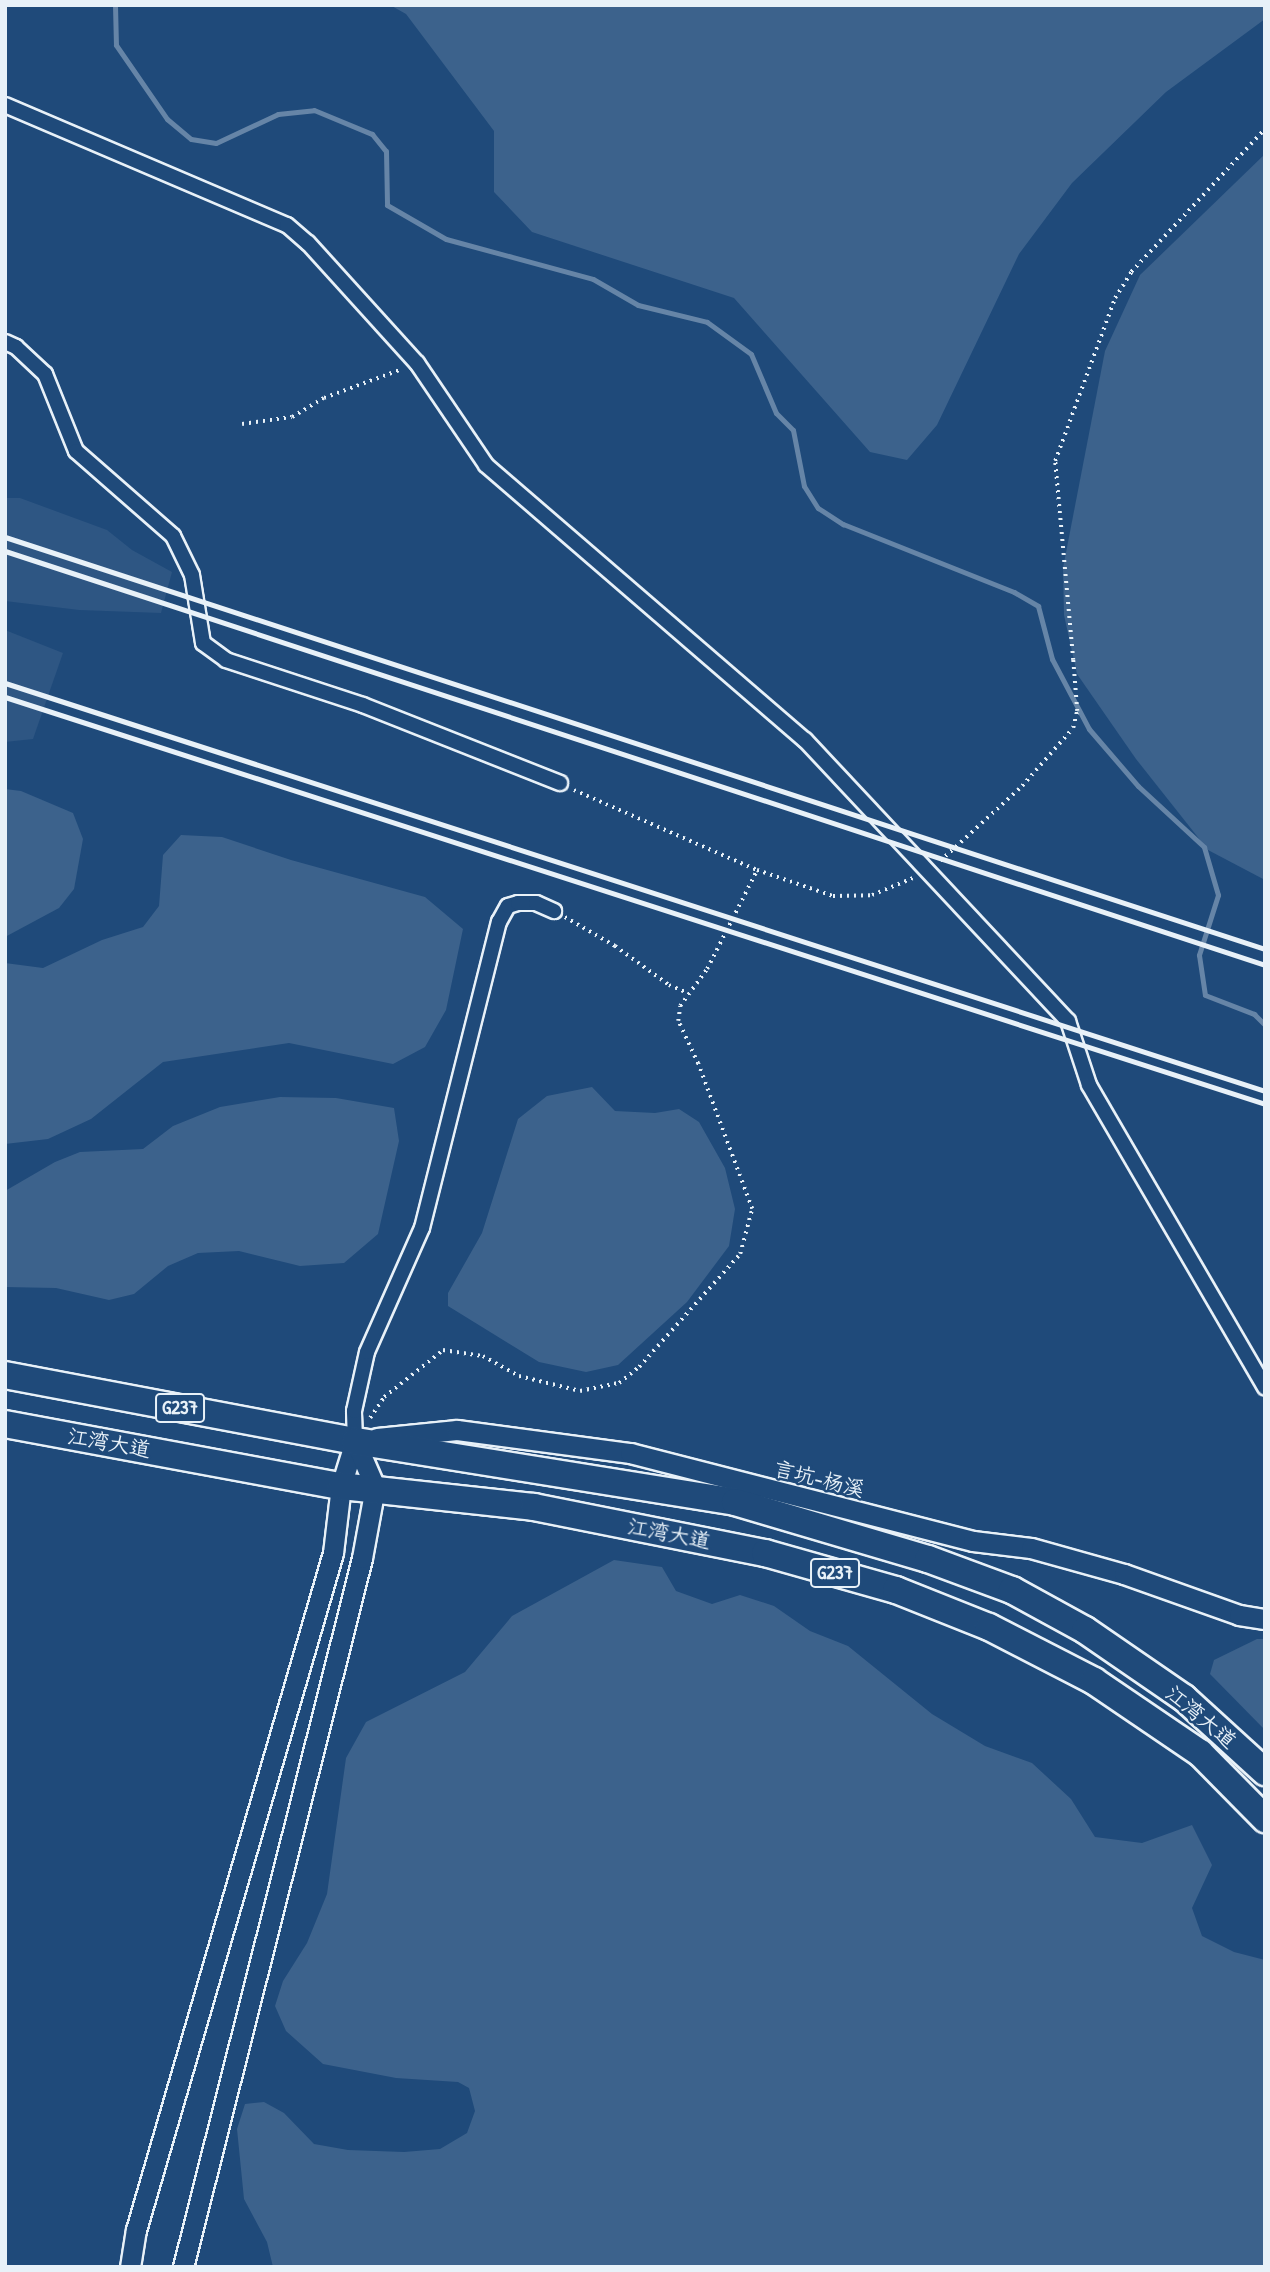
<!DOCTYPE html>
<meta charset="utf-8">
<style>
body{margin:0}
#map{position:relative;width:1270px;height:2272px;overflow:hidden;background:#1f4a7a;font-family:"Patrick Hand","LXGW WenKai TC",sans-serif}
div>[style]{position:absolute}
.built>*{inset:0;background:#2e5683}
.green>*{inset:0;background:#3c628c}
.stream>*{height:5px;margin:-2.5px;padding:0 2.5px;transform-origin:2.5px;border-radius:2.5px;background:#6685a7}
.path>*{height:3.5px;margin-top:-1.75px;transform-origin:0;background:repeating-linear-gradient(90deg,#e8f1f8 0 2px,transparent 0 7px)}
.roads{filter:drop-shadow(2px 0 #e8f1f8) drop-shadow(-2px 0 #e8f1f8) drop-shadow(0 2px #e8f1f8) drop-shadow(0 -2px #e8f1f8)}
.street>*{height:14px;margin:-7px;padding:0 7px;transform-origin:7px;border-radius:7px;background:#1f4a7a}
.secondary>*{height:19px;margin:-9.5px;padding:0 9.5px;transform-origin:9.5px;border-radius:9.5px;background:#1f4a7a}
.highway>*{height:26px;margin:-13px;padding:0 13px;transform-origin:13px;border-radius:13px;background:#1f4a7a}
.rail>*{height:5px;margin:-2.5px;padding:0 2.5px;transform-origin:2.5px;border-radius:2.5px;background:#e8f1f8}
span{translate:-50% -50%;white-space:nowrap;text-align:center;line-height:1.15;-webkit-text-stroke:5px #1f4a7a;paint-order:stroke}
.shield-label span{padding:2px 5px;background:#1f4a7a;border:2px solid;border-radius:5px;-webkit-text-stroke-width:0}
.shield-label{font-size:19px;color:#e8f1f8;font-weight:700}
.street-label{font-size:21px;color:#e8f1f8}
.frame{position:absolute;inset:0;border:7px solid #e8f1f8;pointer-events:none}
</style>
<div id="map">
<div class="built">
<div style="clip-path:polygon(5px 498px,20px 498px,107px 530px,132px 550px,172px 572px,161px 613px,79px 610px,5px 601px)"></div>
<div style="clip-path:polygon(5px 630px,63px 653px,33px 739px,5px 742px)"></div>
</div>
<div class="green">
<div style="clip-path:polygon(390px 5px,1265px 5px,1265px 19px,1166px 92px,1072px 183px,1019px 254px,937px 425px,907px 460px,870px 452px,734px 298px,532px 232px,494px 192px,494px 131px,406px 14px)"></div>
<div style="clip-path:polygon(1265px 154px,1265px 880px,1208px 850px,1136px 759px,1077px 674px,1064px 615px,1063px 568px,1105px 351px,1140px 275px)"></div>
<div style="clip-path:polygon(5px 789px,21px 791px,73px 813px,83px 839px,74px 889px,59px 908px,5px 937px)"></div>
<div style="clip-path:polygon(181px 835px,222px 837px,291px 860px,425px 897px,463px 929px,446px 1010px,425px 1047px,393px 1064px,289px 1043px,163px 1062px,91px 1119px,48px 1139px,5px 1144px,5px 963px,43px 968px,102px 940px,143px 927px,159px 906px,163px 855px)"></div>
<div style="clip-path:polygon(592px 1087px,615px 1111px,655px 1113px,679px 1109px,699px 1122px,725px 1168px,735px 1209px,729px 1246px,687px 1302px,618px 1365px,586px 1372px,539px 1362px,448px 1306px,448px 1293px,482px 1233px,518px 1119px,547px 1096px)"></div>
<div style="clip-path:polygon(280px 1097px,336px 1098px,394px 1108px,399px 1141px,378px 1234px,344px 1263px,300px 1266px,239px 1251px,198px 1253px,168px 1266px,134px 1294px,109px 1300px,56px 1288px,5px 1287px,5px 1191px,55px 1162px,80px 1152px,143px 1149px,173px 1126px,220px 1107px)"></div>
<div style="clip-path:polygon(614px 1560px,662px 1567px,676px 1591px,712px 1604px,740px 1595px,774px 1606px,810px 1631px,848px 1646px,932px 1714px,985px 1746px,1032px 1763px,1071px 1799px,1095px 1837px,1142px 1843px,1192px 1825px,1212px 1865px,1192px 1908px,1202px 1936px,1234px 1952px,1265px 1960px,1265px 2267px,273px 2267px,267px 2242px,244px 2199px,237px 2129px,245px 2104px,264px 2102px,284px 2113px,314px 2144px,348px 2150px,404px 2152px,440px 2149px,467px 2133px,475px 2111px,469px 2088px,458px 2082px,396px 2078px,323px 2064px,286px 2031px,275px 2006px,283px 1981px,307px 1943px,327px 1894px,346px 1758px,366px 1722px,465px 1672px,512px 1616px)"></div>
<div style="clip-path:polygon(1257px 1639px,1265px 1639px,1265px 1730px,1210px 1674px,1214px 1660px)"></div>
</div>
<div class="stream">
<div style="left:115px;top:5px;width:40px;rotate:88.6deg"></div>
<div style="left:116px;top:45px;width:90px;rotate:55.4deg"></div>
<div style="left:167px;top:119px;width:31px;rotate:40deg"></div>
<div style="left:191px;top:139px;width:25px;rotate:9deg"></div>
<div style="left:216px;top:143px;width:68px;rotate:-25.1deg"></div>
<div style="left:278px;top:114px;width:36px;rotate:-6deg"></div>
<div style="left:314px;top:110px;width:63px;rotate:22.5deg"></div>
<div style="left:372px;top:134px;width:22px;rotate:51deg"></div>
<div style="left:386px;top:151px;width:54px;rotate:88.9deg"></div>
<div style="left:387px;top:205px;width:68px;rotate:30deg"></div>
<div style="left:446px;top:239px;width:152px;rotate:15.2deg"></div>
<div style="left:593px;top:279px;width:52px;rotate:30deg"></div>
<div style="left:638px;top:305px;width:71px;rotate:13.8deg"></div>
<div style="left:707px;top:322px;width:54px;rotate:36deg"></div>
<div style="left:751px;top:354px;width:64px;rotate:67deg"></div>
<div style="left:776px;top:413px;width:24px;rotate:45deg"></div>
<div style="left:793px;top:430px;width:57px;rotate:78.9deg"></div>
<div style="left:804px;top:486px;width:26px;rotate:58deg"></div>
<div style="left:818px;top:508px;width:30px;rotate:33deg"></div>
<div style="left:843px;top:524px;width:184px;rotate:21.7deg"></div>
<div style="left:1014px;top:592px;width:28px;rotate:30deg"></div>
<div style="left:1038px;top:606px;width:55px;rotate:75.2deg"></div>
<div style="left:1052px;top:659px;width:79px;rotate:62.1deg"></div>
<div style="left:1089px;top:729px;width:75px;rotate:49.3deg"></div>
<div style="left:1138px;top:786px;width:90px;rotate:42.7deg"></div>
<div style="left:1204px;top:847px;width:50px;rotate:73.7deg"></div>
<div style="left:1218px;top:895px;width:63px;rotate:107.6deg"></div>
<div style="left:1199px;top:955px;width:40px;rotate:81.5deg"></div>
<div style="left:1205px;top:995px;width:53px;rotate:21.2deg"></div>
<div style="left:1254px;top:1014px;width:16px;rotate:45deg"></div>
</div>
<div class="path">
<div style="left:242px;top:424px;width:50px;rotate:-8deg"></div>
<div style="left:292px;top:417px;width:37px;rotate:-31deg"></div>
<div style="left:324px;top:398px;width:83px;rotate:-20.4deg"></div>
<div style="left:574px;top:790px;width:200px;rotate:23.6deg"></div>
<div style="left:757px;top:870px;width:80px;rotate:18.9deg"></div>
<div style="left:833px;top:896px;width:39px;rotate:-1deg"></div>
<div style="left:872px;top:895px;width:44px;rotate:-22.5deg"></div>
<div style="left:940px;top:861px;width:111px;rotate:-42.4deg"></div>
<div style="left:1022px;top:786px;width:77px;rotate:-48.7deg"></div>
<div style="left:1073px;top:728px;width:17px;rotate:-77deg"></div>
<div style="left:1077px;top:711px;width:51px;rotate:-94.5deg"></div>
<div style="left:1073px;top:660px;width:200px;rotate:-95.2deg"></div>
<div style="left:1055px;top:461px;width:174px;rotate:-69.8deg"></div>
<div style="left:1115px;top:298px;width:31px;rotate:-58deg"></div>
<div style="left:1131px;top:272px;width:196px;rotate:-46.9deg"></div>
<div style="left:565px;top:917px;width:58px;rotate:30.1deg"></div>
<div style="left:615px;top:946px;width:67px;rotate:35.8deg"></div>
<div style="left:669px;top:985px;width:21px;rotate:23deg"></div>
<div style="left:370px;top:1418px;width:25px;rotate:-56deg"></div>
<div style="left:384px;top:1397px;width:75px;rotate:-38.5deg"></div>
<div style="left:443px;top:1350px;width:40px;rotate:8.5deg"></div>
<div style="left:483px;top:1356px;width:41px;rotate:29.1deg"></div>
<div style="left:519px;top:1376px;width:63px;rotate:13.8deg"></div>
<div style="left:580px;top:1391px;width:40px;rotate:-12deg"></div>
<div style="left:619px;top:1383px;width:26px;rotate:-39deg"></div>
<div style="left:639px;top:1367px;width:152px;rotate:-48.2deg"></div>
<div style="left:740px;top:1254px;width:47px;rotate:-75.1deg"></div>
<div style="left:752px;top:1209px;width:155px;rotate:-110.4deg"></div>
<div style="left:698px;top:1064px;width:47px;rotate:-114.9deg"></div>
<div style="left:678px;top:1021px;width:15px;rotate:-82deg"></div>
<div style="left:680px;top:1006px;width:46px;rotate:-53.9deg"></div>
<div style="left:707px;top:969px;width:111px;rotate:-63.2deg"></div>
</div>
<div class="roads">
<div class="street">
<div style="left:5px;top:105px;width:306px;rotate:23.1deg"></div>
<div style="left:287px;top:225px;width:28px;rotate:41deg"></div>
<div style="left:308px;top:243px;width:162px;rotate:47.8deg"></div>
<div style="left:417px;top:363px;width:123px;rotate:55.9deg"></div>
<div style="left:486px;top:465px;width:421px;rotate:40.8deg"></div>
<div style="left:805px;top:740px;width:385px;rotate:46.9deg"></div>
<div style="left:1068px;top:1021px;width:67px;rotate:71.8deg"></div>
<div style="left:1089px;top:1085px;width:350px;rotate:59.8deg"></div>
<div style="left:5px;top:342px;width:12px;rotate:24deg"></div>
<div style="left:16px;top:347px;width:40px;rotate:43deg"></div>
<div style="left:45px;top:374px;width:83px;rotate:68.1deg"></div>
<div style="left:76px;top:451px;width:129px;rotate:41.2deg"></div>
<div style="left:173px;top:536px;width:43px;rotate:64deg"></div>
<div style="left:192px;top:575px;width:69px;rotate:80.8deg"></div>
<div style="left:203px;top:643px;width:29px;rotate:36deg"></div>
<div style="left:226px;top:660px;width:144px;rotate:18.2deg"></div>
<div style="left:363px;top:705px;width:212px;rotate:21.6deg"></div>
<div style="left:355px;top:1441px;width:30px;rotate:-92deg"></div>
<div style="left:354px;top:1411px;width:60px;rotate:-77.6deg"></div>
<div style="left:367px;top:1352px;width:136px;rotate:-66.1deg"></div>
<div style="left:422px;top:1228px;width:316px;rotate:-75.9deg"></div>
<div style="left:499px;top:922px;width:18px;rotate:-61deg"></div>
<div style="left:508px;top:906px;width:10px;rotate:-17deg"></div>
<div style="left:518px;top:903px;width:18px"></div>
<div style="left:536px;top:903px;width:20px;rotate:24deg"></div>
</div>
<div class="secondary">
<div style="left:377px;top:1438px;width:80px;rotate:-5.7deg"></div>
<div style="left:457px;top:1430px;width:175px;rotate:7.6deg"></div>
<div style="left:630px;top:1453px;width:354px;rotate:14.4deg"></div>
<div style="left:973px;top:1541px;width:58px;rotate:6.9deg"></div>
<div style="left:1031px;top:1548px;width:97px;rotate:15.6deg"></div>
<div style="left:1124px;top:1574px;width:122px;rotate:19.6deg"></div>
<div style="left:1239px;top:1615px;width:26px;rotate:9deg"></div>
<div style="left:130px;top:2267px;width:37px;rotate:-81deg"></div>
<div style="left:136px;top:2230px;width:705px;rotate:-73.78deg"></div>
<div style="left:333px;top:1553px;width:67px;rotate:-83.2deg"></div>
<div style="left:341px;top:1486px;width:47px;rotate:-72.7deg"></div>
<div style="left:183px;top:2267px;width:731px;rotate:-75.83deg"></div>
<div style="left:362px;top:1558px;width:72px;rotate:-79.6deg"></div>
<div style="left:375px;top:1487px;width:50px;rotate:-113.5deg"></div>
</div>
<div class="highway">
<div style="left:5px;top:1375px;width:356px;rotate:10.7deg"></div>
<div style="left:355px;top:1441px;width:385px;rotate:9.1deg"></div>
<div style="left:735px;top:1502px;width:201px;rotate:16.5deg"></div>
<div style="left:928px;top:1559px;width:90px;rotate:20.3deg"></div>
<div style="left:1012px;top:1590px;width:83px;rotate:28.7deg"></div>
<div style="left:1085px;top:1630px;width:120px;rotate:34.5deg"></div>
<div style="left:1184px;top:1698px;width:110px;rotate:42.4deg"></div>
<div style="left:5px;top:1424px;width:342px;rotate:10.5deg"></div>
<div style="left:341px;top:1486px;width:194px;rotate:6.2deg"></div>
<div style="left:534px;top:1507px;width:236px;rotate:11.3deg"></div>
<div style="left:765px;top:1553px;width:136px;rotate:15.8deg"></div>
<div style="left:896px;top:1590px;width:100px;rotate:21.7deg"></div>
<div style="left:989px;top:1627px;width:118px;rotate:27.2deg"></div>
<div style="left:1094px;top:1681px;width:128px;rotate:34.2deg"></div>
<div style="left:1200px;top:1753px;width:93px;rotate:45.4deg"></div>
</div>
</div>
<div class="rail">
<div style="left:5px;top:537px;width:1326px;rotate:18.11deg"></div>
<div style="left:5px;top:551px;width:1326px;rotate:18.19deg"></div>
<div style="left:5px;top:683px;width:1324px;rotate:17.94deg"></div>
<div style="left:5px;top:697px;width:1324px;rotate:17.9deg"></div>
</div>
<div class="shield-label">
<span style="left:180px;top:1408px">G237</span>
<span style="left:835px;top:1573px">G237</span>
</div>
<div class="street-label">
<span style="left:109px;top:1443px;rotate:10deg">江湾大道</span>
<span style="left:819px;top:1479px;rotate:14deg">言坑-杨溪</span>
<span style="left:669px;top:1534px;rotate:11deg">江湾大道</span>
<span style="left:1201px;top:1717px;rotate:40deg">江湾大道</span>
</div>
<div class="frame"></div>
</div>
